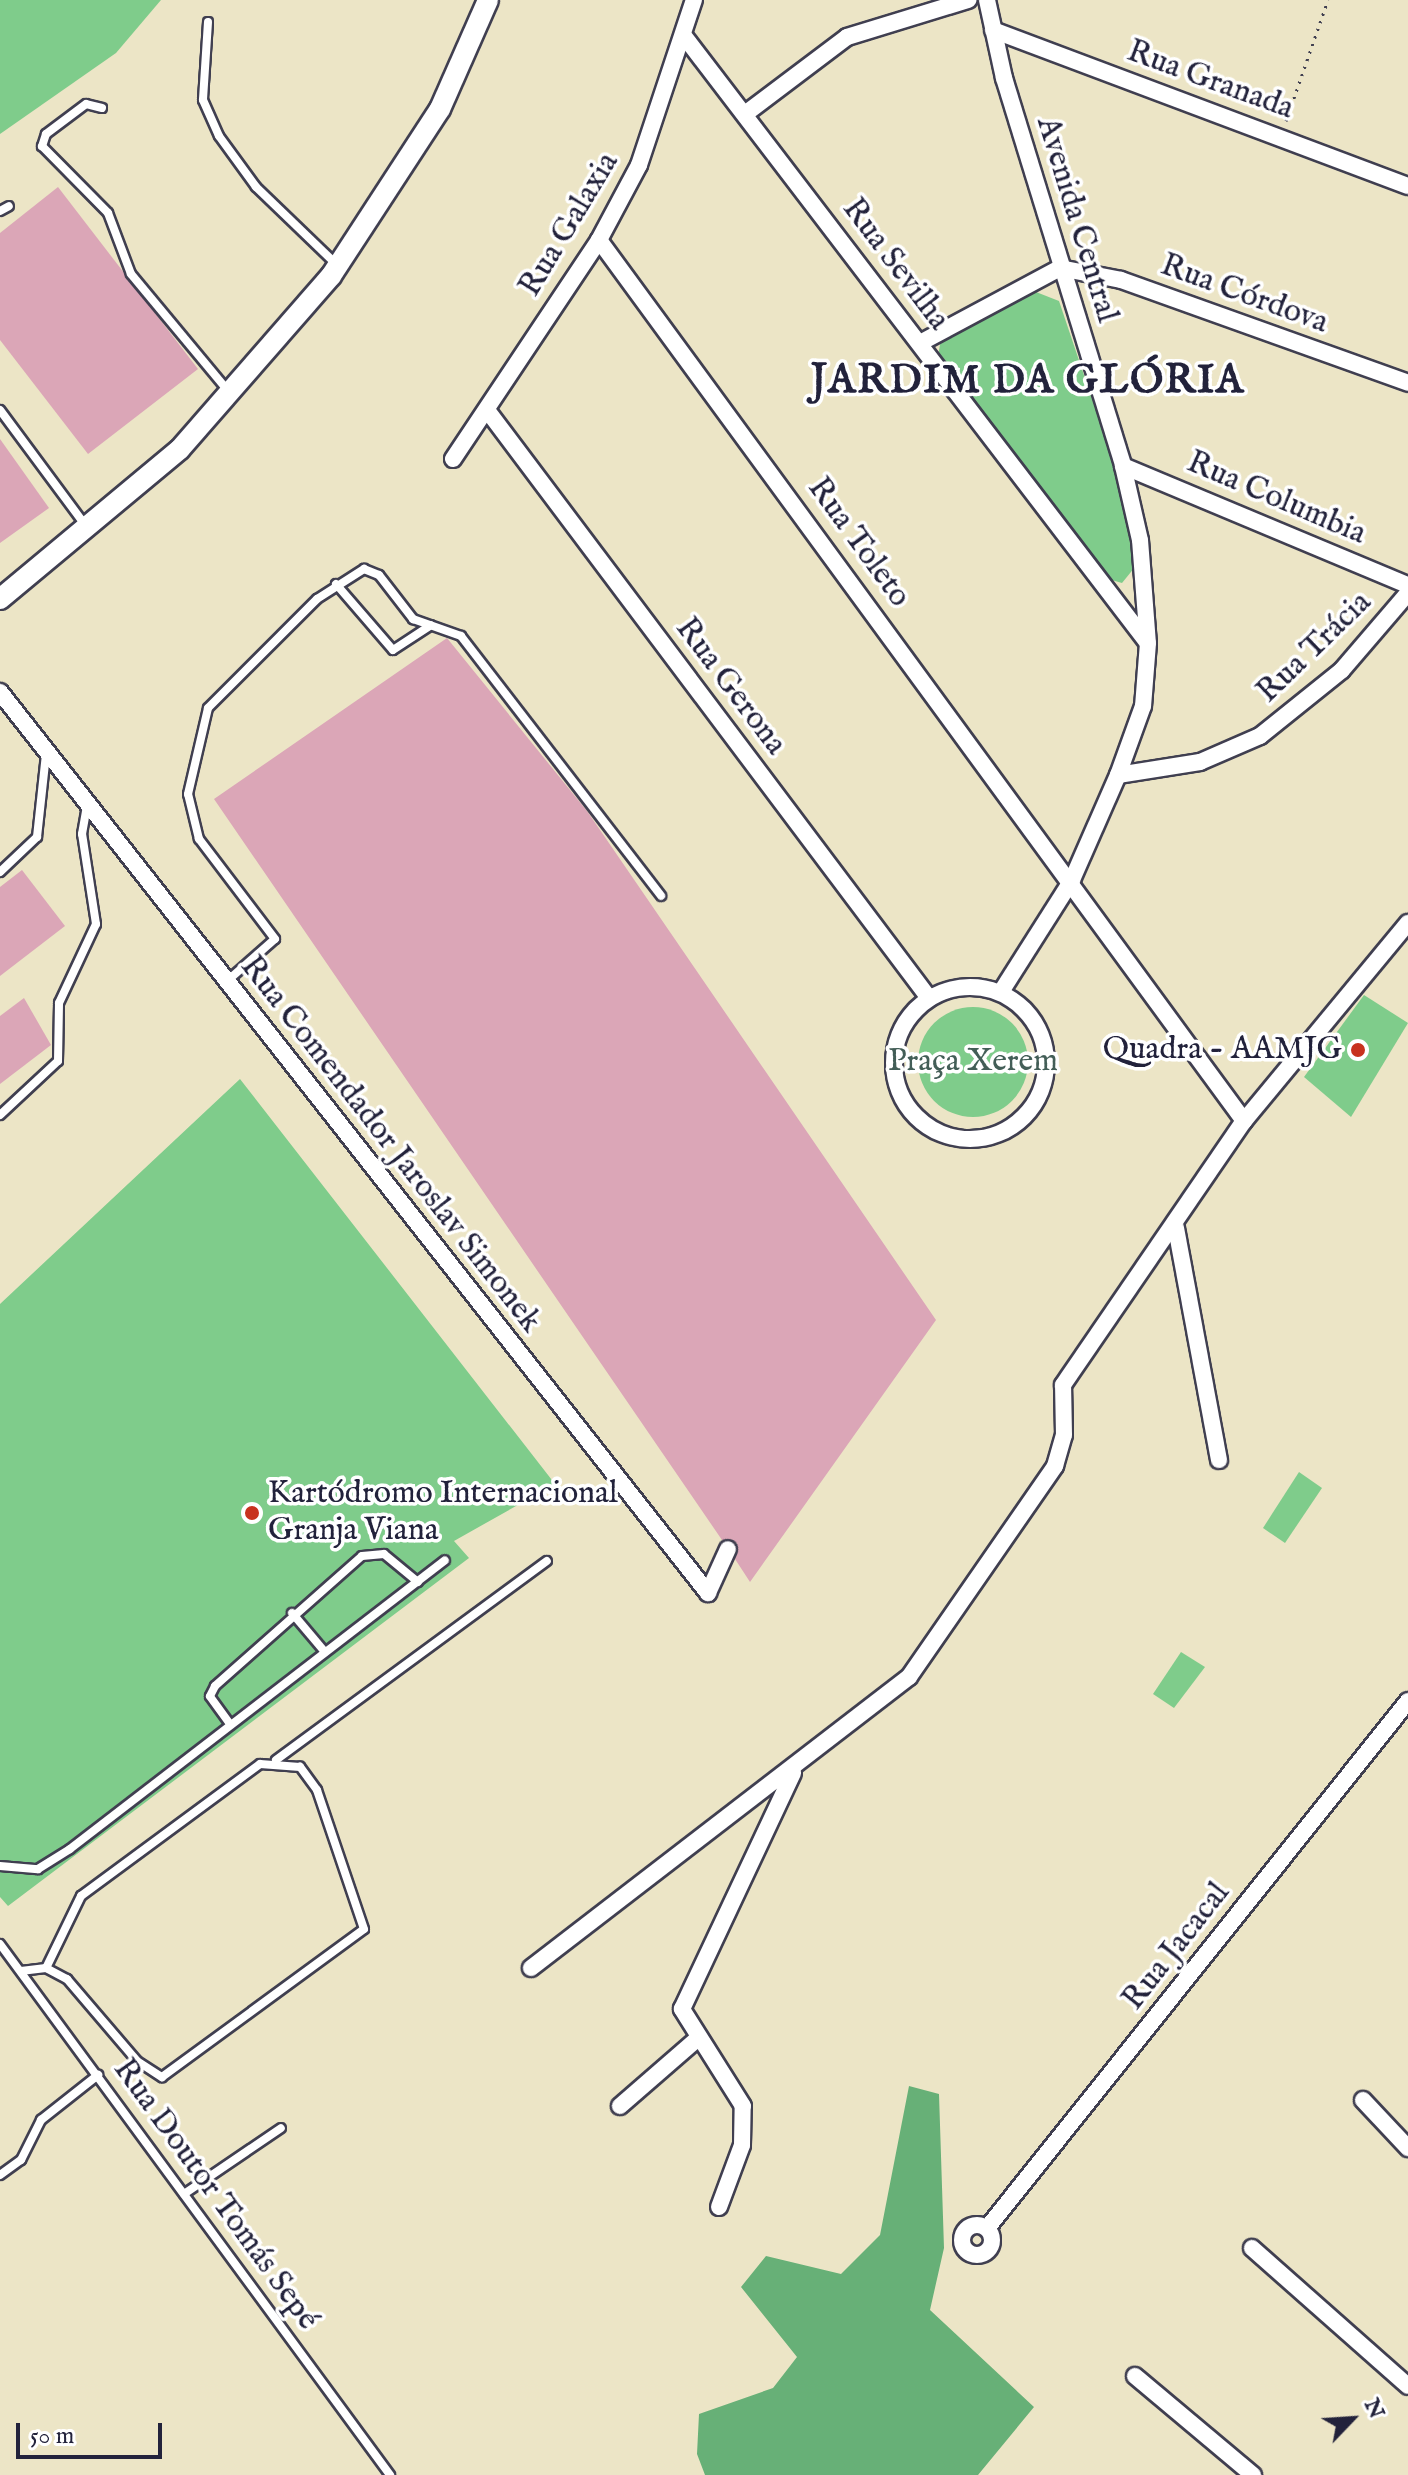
<!DOCTYPE html>
<meta charset="utf-8">
<style>
body{margin:0}
#map{position:relative;width:1408px;height:2475px;overflow:hidden;background:#ece5c6;font-family:"IM FELL English",serif}
div>[style]{position:absolute}
.green>*{inset:0;background:#7fcc8b}
.round{border-radius:50%}
.forest>*{inset:0;background:#67b077}
.building>*{inset:0;background:#dba6b7}
.path>*{height:3px;margin-top:-1.5px;transform-origin:0;background:repeating-linear-gradient(90deg,#403f50 0 2px,transparent 0 8px)}
.roads{filter:drop-shadow(2px 0 #403f50) drop-shadow(-2px 0 #403f50) drop-shadow(0 2px #403f50) drop-shadow(0 -2px #403f50)}
.service>*{height:8px;margin:-4px;padding:0 4px;transform-origin:4px;border-radius:4px;background:#fff}
.minor>*{height:16px;margin:-8px;padding:0 8px;transform-origin:8px;border-radius:8px;background:#fff}
.minor>.ring{margin:-8px;padding:0;box-sizing:content-box;background:none;border:16px solid #fff;border-radius:50%}
.tertiary>*{height:20px;margin:-10px;padding:0 10px;transform-origin:10px;border-radius:10px;background:#fff}
.dots>*{width:22px;height:22px;translate:-50% -50%;box-sizing:border-box;border:4px solid #fff;border-radius:50%}
span{translate:-50% -50%;white-space:nowrap;text-align:center;line-height:1.15;-webkit-text-stroke:7px #fff;paint-order:stroke}
.street-label{font-size:32px;color:#22223b}
.poi-label{font-size:32px;color:#22223b}
.right{translate:-100% -50%;text-align:right}
.left{translate:0 -50%;text-align:left}
.park-label{font-size:32px;color:#435e57}
.district-label{font-size:40px;color:#22223b;font-weight:700;letter-spacing:2px}
.north{position:absolute;left:1312px;top:2379px;width:80px;height:80px;-webkit-text-stroke:6px #fff;paint-order:stroke;rotate:65deg;font-size:22px;font-weight:700;line-height:32px;text-align:center;color:#22223b}
.north::after{content:'';display:block;margin:auto;width:28px;height:36px;background:#22223b;clip-path:polygon(50% 0,100% 100%,50% 72%,0 100%)}
.scale{position:absolute;left:16px;top:2423px;width:146px;height:36px;box-sizing:border-box;border:4px solid #22223b;border-top:0;padding-left:10px;font-size:24px;line-height:28px;white-space:nowrap;color:#22223b;-webkit-text-stroke:6px #fff;paint-order:stroke}
</style>
<div id="map">
<div class="green">
<div style="clip-path:polygon(0 0,161px 0,116px 53px,0 134px)"></div>
<div style="clip-path:polygon(1036px 292px,1059px 301px,1117px 473px,1135px 567px,1122px 583px,1108px 579px,938px 356px,941px 339px)"></div>
<div style="clip-path:polygon(1364px 995px,1408px 1023px,1351px 1117px,1304px 1077px)"></div>
<div class="round" style="left:918px;top:1007px;width:110px;height:110px"></div>
<div style="clip-path:polygon(240px 1079px,555px 1484px,454px 1541px,469px 1558px,8px 1906px,0 1897px,0 1304px)"></div>
<div style="clip-path:polygon(1299px 1472px,1322px 1488px,1285px 1543px,1263px 1528px)"></div>
<div style="clip-path:polygon(1181px 1652px,1205px 1667px,1174px 1708px,1153px 1694px)"></div>
</div>
<div class="forest">
<div style="clip-path:polygon(909px 2086px,939px 2094px,944px 2248px,930px 2310px,1034px 2407px,978px 2475px,705px 2475px,697px 2454px,699px 2414px,773px 2388px,797px 2357px,741px 2287px,766px 2256px,841px 2274px,880px 2235px)"></div>
</div>
<div class="building">
<div style="clip-path:polygon(58px 187px,198px 369px,88px 454px,0 340px,0 233px)"></div>
<div style="clip-path:polygon(0 439px,49px 508px,0 543px)"></div>
<div style="clip-path:polygon(447px 638px,587px 811px,936px 1320px,750px 1582px,735px 1559px,737px 1543px,722px 1540px,214px 799px)"></div>
<div style="clip-path:polygon(22px 870px,65px 926px,0 976px,0 887px)"></div>
<div style="clip-path:polygon(24px 998px,51px 1045px,0 1084px,0 1016px)"></div>
</div>
<div class="path">
<div style="left:1286px;top:121px;width:128px;rotate:-70.9deg"></div>
</div>
<div class="roads">
<div class="service">
<div style="left:208px;top:22px;width:78px;rotate:93.7deg"></div>
<div style="left:203px;top:100px;width:39px;rotate:66deg"></div>
<div style="left:219px;top:136px;width:63px;rotate:54deg"></div>
<div style="left:256px;top:187px;width:112px;rotate:43.9deg"></div>
<div style="left:102px;top:108px;width:16px;rotate:-166deg"></div>
<div style="left:86px;top:104px;width:50px;rotate:143.1deg"></div>
<div style="left:46px;top:134px;width:13px;rotate:108deg"></div>
<div style="left:42px;top:146px;width:94px;rotate:45.4deg"></div>
<div style="left:108px;top:213px;width:65px;rotate:69.3deg"></div>
<div style="left:131px;top:274px;width:153px;rotate:50.3deg"></div>
<div style="left:0;top:211px;width:10px;rotate:-29deg"></div>
<div style="left:0;top:410px;width:143px;rotate:53.5deg"></div>
<div style="left:336px;top:584px;width:87px;rotate:49.2deg"></div>
<div style="left:393px;top:650px;width:45px;rotate:-33.3deg"></div>
<div style="left:0;top:872px;width:51px;rotate:-43.4deg"></div>
<div style="left:37px;top:837px;width:83px;rotate:-83.8deg"></div>
<div style="left:226px;top:982px;width:65px;rotate:-41.3deg"></div>
<div style="left:275px;top:939px;width:126px;rotate:-127.2deg"></div>
<div style="left:199px;top:839px;width:46px;rotate:-103.7deg"></div>
<div style="left:188px;top:794px;width:88px;rotate:-76.9deg"></div>
<div style="left:208px;top:708px;width:154px;rotate:-45deg"></div>
<div style="left:317px;top:599px;width:56px;rotate:-32.6deg"></div>
<div style="left:364px;top:569px;width:16px;rotate:22deg"></div>
<div style="left:379px;top:575px;width:56px;rotate:52.3deg"></div>
<div style="left:413px;top:619px;width:51px;rotate:19.5deg"></div>
<div style="left:461px;top:636px;width:328px;rotate:52.4deg"></div>
<div style="left:0;top:1115px;width:79px;rotate:-43deg"></div>
<div style="left:58px;top:1061px;width:58px;rotate:-89deg"></div>
<div style="left:59px;top:1003px;width:87px;rotate:-64.9deg"></div>
<div style="left:96px;top:924px;width:91px;rotate:-98.8deg"></div>
<div style="left:82px;top:834px;width:29px;rotate:-80deg"></div>
<div style="left:292px;top:1613px;width:51px;rotate:49.8deg"></div>
<div style="left:230px;top:1724px;width:34px;rotate:-126deg"></div>
<div style="left:210px;top:1696px;width:11px;rotate:-63deg"></div>
<div style="left:215px;top:1686px;width:196px;rotate:-41.5deg"></div>
<div style="left:362px;top:1556px;width:22px;rotate:-5deg"></div>
<div style="left:384px;top:1554px;width:44px;rotate:39.5deg"></div>
<div style="left:276px;top:1760px;width:336px;rotate:-36.3deg"></div>
<div style="left:0;top:1866px;width:38px;rotate:5deg"></div>
<div style="left:38px;top:1869px;width:38px;rotate:-32deg"></div>
<div style="left:70px;top:1849px;width:473px;rotate:-37.6deg"></div>
<div style="left:0;top:1944px;width:659px;rotate:53.7deg"></div>
<div style="left:21px;top:1971px;width:25px;rotate:-7deg"></div>
<div style="left:46px;top:1968px;width:24px;rotate:28deg"></div>
<div style="left:67px;top:1979px;width:108px;rotate:49.5deg"></div>
<div style="left:137px;top:2061px;width:30px;rotate:33deg"></div>
<div style="left:162px;top:2077px;width:250px;rotate:-36.2deg"></div>
<div style="left:364px;top:1929px;width:147px;rotate:-108.7deg"></div>
<div style="left:317px;top:1790px;width:29px;rotate:-126deg"></div>
<div style="left:300px;top:1767px;width:40px;rotate:-175.7deg"></div>
<div style="left:260px;top:1764px;width:222px;rotate:143.6deg"></div>
<div style="left:81px;top:1896px;width:80px;rotate:115.9deg"></div>
<div style="left:0;top:2175px;width:26px;rotate:-36deg"></div>
<div style="left:21px;top:2160px;width:45px;rotate:-63.4deg"></div>
<div style="left:41px;top:2120px;width:73px;rotate:-38.3deg"></div>
<div style="left:184px;top:2194px;width:117px;rotate:-34.2deg"></div>
</div>
<div class="minor">
<div style="left:987px;top:0;width:80px;rotate:77.7deg"></div>
<div style="left:1004px;top:78px;width:406px;rotate:72.9deg"></div>
<div style="left:1123px;top:466px;width:76px;rotate:77.1deg"></div>
<div style="left:1140px;top:540px;width:103px;rotate:85.6deg"></div>
<div style="left:1148px;top:643px;width:63px;rotate:94.5deg"></div>
<div style="left:1143px;top:706px;width:73px;rotate:109.9deg"></div>
<div style="left:1118px;top:775px;width:115px;rotate:113.7deg"></div>
<div style="left:1072px;top:880px;width:133px;rotate:122.4deg"></div>
<div style="left:993px;top:30px;width:443px;rotate:20.6deg"></div>
<div style="left:684px;top:36px;width:763px;rotate:52.62deg"></div>
<div style="left:745px;top:114px;width:128px;rotate:-37deg"></div>
<div style="left:847px;top:37px;width:127px;rotate:-17deg"></div>
<div style="left:599px;top:240px;width:1092px;rotate:53.79deg"></div>
<div style="left:920px;top:343px;width:159px;rotate:-28.2deg"></div>
<div style="left:1060px;top:268px;width:62px;rotate:11.1deg"></div>
<div style="left:1121px;top:280px;width:305px;rotate:19.7deg"></div>
<div style="left:487px;top:410px;width:736px;rotate:53.07deg"></div>
<div style="left:453px;top:459px;width:263px;rotate:-56.3deg"></div>
<div style="left:599px;top:240px;width:85px;rotate:-61.9deg"></div>
<div style="left:639px;top:165px;width:174px;rotate:-71.6deg"></div>
<div style="left:1123px;top:466px;width:309px;rotate:22.7deg"></div>
<div style="left:0;top:692px;width:1146px;rotate:51.84deg"></div>
<div style="left:708px;top:1593px;width:48px;rotate:-65.6deg"></div>
<div style="left:1118px;top:775px;width:83px;rotate:-9deg"></div>
<div style="left:1200px;top:762px;width:65px;rotate:-23.4deg"></div>
<div style="left:1260px;top:736px;width:105px;rotate:-38.8deg"></div>
<div style="left:1342px;top:670px;width:101px;rotate:-49.4deg"></div>
<div class="ring" style="left:894px;top:987px;width:136px;height:136px"></div>
<div style="left:1176px;top:1228px;width:236px;rotate:79.5deg"></div>
<div style="left:531px;top:1968px;width:477px;rotate:-37.6deg"></div>
<div style="left:909px;top:1677px;width:257px;rotate:-55.3deg"></div>
<div style="left:1055px;top:1466px;width:32px;rotate:-74deg"></div>
<div style="left:1064px;top:1435px;width:50px;rotate:-91.1deg"></div>
<div style="left:1063px;top:1385px;width:320px;rotate:-55.6deg"></div>
<div style="left:1244px;top:1121px;width:257px;rotate:-50.4deg"></div>
<div style="left:1363px;top:2100px;width:66px;rotate:46.8deg"></div>
<div style="left:620px;top:2106px;width:101px;rotate:-41deg"></div>
<div style="left:719px;top:2207px;width:66px;rotate:-69.6deg"></div>
<div style="left:742px;top:2145px;width:39px;rotate:-89deg"></div>
<div style="left:743px;top:2106px;width:115px;rotate:-122.2deg"></div>
<div style="left:682px;top:2009px;width:261px;rotate:-64.8deg"></div>
<div class="ring" style="left:962px;top:2225px;width:14px;height:14px"></div>
<div style="left:988px;top:2227px;width:673px;rotate:-51.39deg"></div>
<div style="left:1252px;top:2248px;width:208px;rotate:41.5deg"></div>
<div style="left:1135px;top:2376px;width:154px;rotate:40deg"></div>
</div>
<div class="tertiary">
<div style="left:0;top:599px;width:234px;rotate:-39.8deg"></div>
<div style="left:180px;top:449px;width:230px;rotate:-48.9deg"></div>
<div style="left:331px;top:276px;width:199px;rotate:-56.9deg"></div>
<div style="left:440px;top:109px;width:119px;rotate:-66.2deg"></div>
</div>
</div>
<div class="dots">
<div style="left:1358px;top:1050px;background:#c8321e"></div>
<div style="left:252px;top:1513px;background:#c8321e"></div>
</div>
<div class="street-label">
<span style="left:1210px;top:81px;rotate:20deg">Rua Granada</span>
<span style="left:1076px;top:220px;rotate:73deg">Avenida Central</span>
<span style="left:570px;top:225px;rotate:-59deg">Rua Galaxia</span>
<span style="left:895px;top:265px;rotate:53deg">Rua Sevilha</span>
<span style="left:1244px;top:295px;rotate:20deg">Rua Córdova</span>
<span style="left:1276px;top:499px;rotate:23deg">Rua Columbia</span>
<span style="left:858px;top:543px;rotate:54deg">Rua Toleto</span>
<span style="left:1315px;top:648px;rotate:-44deg">Rua Trácia</span>
<span style="left:730px;top:687px;rotate:53deg">Rua Gerona</span>
<span style="left:390px;top:1145px;rotate:52deg">Rua Comendador Jaroslav Simonek</span>
<span style="left:1177px;top:1947px;rotate:-52deg">Rua Jacacal</span>
<span style="left:215px;top:2195px;rotate:54deg">Rua Doutor Tomás Sepé</span>
</div>
<div class="poi-label">
<span class="right" style="left:1342px;top:1050px">Quadra - AAMJG</span>
<span class="left" style="left:268px;top:1513px">Kartódromo Internacional<br>Granja Viana</span>
</div>
<div class="park-label">
<span style="left:973px;top:1062px">Praça Xerem</span>
</div>
<div class="district-label">
<span style="left:1028px;top:382px">JARDIM DA GLÓRIA</span>
</div>
<div class="north">N</div>
<div class="scale">50 m</div>
</div>
